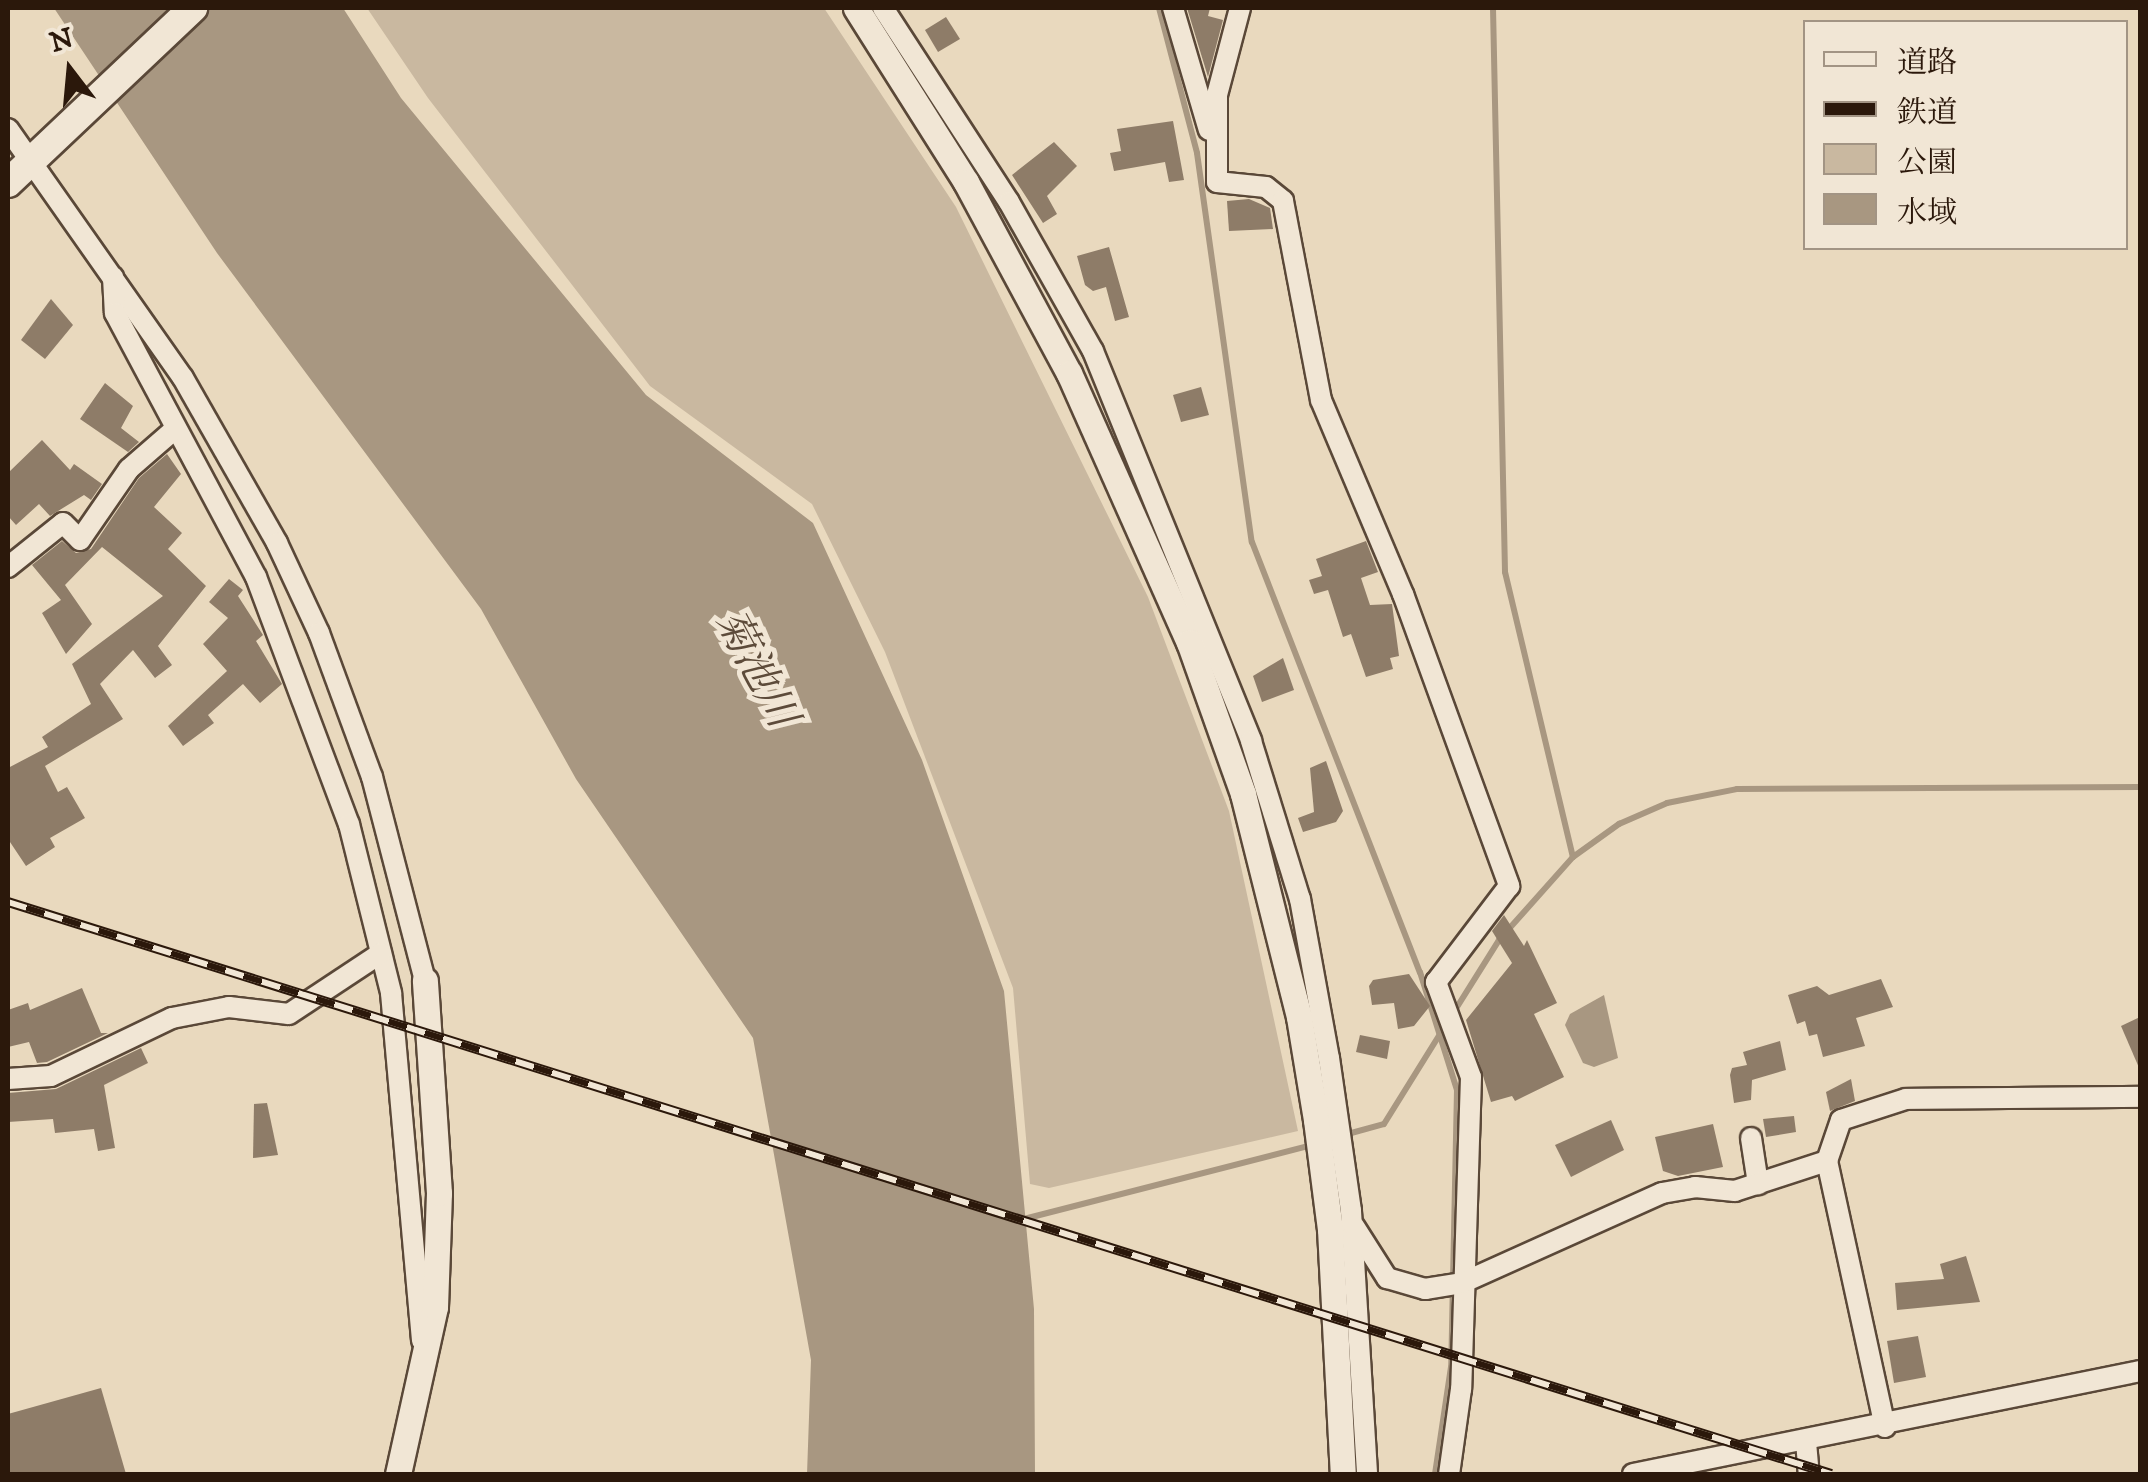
<!DOCTYPE html>
<meta charset="utf-8">
<style>
body{margin:0}
#map{position:relative;width:2148px;height:1482px;overflow:hidden;background:#e9d9be;font-family:"IM FELL DW Pica","Noto Serif JP",serif}
div>[style]{position:absolute}
.green>*{inset:0;background:#c9b8a0}
.water>*{inset:0;background:#a89781}
.stream>*{height:6px;margin:-3px;padding:0 3px;transform-origin:3px;border-radius:3px;background:#a89781}
.building>*{inset:0;background:#8e7c68}
.roads{filter:drop-shadow(2px 0 #5a4838) drop-shadow(-2px 0 #5a4838) drop-shadow(0 2px #5a4838) drop-shadow(0 -2px #5a4838)}
.minor>*{height:20px;margin:-10px;padding:0 10px;transform-origin:10px;border-radius:10px;background:#f1e6d5}
.tertiary>*{height:25px;margin:-12.5px;padding:0 12.5px;transform-origin:12.5px;border-radius:12.5px;background:#f1e6d5}
.secondary>*{height:28px;margin:-14px;padding:0 14px;transform-origin:14px;border-radius:14px;background:#f1e6d5}
.rail>*{height:10px;margin-top:-5px;transform-origin:0;background:repeating-linear-gradient(90deg,#f1e6d5 0 19px,#2b180b 0 38px);box-sizing:border-box;border-block:2px solid #2b180b}
span{translate:-50% -50%;white-space:nowrap;text-align:center;line-height:1.15;-webkit-text-stroke:10px #f1e6d5;paint-order:stroke}
.water-label{font-size:42px;color:#5d4b3a;font-style:italic}
.frame{position:absolute;inset:0;border:10px solid #2b180b;pointer-events:none}
.legend{position:absolute;left:1803px;top:20px;width:325px;height:230px;box-sizing:border-box;background:#f1e6d5;border:2px solid #a29484;margin:0;padding:12px 18px;list-style:none;font-size:30px;color:#2b180b}
.legend li{display:flex;align-items:center;gap:20px;height:50px}
.legend b{width:50px;border:2px solid #a29484}
.north{position:absolute;left:20px;top:20px;width:100px;height:100px;-webkit-text-stroke:8px #f1e6d5;paint-order:stroke;rotate:344deg;font-size:28px;font-weight:700;line-height:40px;text-align:center;color:#2b180b}
.north::after{content:'';display:block;margin:auto;width:35px;height:45px;background:#2b180b;clip-path:polygon(50% 0,100% 100%,50% 72%,0 100%)}
</style>
<div id="map">
<div class="green">
<div style="clip-path:polygon(367px 8px,824px 8px,956px 207px,1148px 597px,1229px 811px,1298px 1131px,1049px 1188px,1030px 1184px,1013px 988px,885px 652px,812px 504px,650px 386px,428px 98px)"></div>
</div>
<div class="water">
<div style="clip-path:polygon(54px 8px,343px 8px,401px 98px,646px 395px,813px 523px,922px 760px,1004px 991px,1034px 1309px,1035px 1474px,807px 1474px,811px 1360px,753px 1038px,576px 779px,481px 609px,217px 253px)"></div>
<div style="clip-path:polygon(1604px 995px,1618px 1058px,1594px 1067px,1583px 1063px,1565px 1025px,1570px 1014px)"></div>
</div>
<div class="stream">
<div style="left:1159px;top:8px;width:150px;rotate:75.3deg"></div>
<div style="left:1197px;top:153px;width:393px;rotate:82deg"></div>
<div style="left:1252px;top:542px;width:462px;rotate:68.7deg"></div>
<div style="left:1420px;top:972px;width:124px;rotate:72.6deg"></div>
<div style="left:1457px;top:1090px;width:277px;rotate:91.2deg"></div>
<div style="left:1451px;top:1367px;width:108px;rotate:98.5deg"></div>
<div style="left:1493px;top:8px;width:564px;rotate:88.78deg"></div>
<div style="left:1505px;top:572px;width:293px;rotate:76.6deg"></div>
<div style="left:1452px;top:1015px;width:89px;rotate:-57.9deg"></div>
<div style="left:1499px;top:940px;width:111px;rotate:-48.3deg"></div>
<div style="left:1573px;top:857px;width:57px;rotate:-35.7deg"></div>
<div style="left:1619px;top:824px;width:52px;rotate:-23.6deg"></div>
<div style="left:1667px;top:803px;width:71px;rotate:-11.3deg"></div>
<div style="left:1737px;top:789px;width:403px;rotate:-0.3deg"></div>
<div style="left:1344px;top:1135px;width:41px;rotate:-15.4deg"></div>
<div style="left:1384px;top:1124px;width:106px;rotate:-58.1deg"></div>
<div style="left:1020px;top:1220px;width:302px;rotate:-14.4deg"></div>
</div>
<div class="building">
<div style="clip-path:polygon(1187px 8px,1210px 8px,1208px 16px,1223px 20px,1208px 77px)"></div>
<div style="clip-path:polygon(946px 17px,960px 39px,938px 52px,925px 30px)"></div>
<div style="clip-path:polygon(1173px 121px,1184px 180px,1169px 182px,1165px 162px,1114px 171px,1110px 153px,1121px 151px,1117px 129px)"></div>
<div style="clip-path:polygon(1054px 142px,1077px 166px,1047px 196px,1057px 214px,1043px 223px,1012px 175px)"></div>
<div style="clip-path:polygon(1249px 199px,1270px 208px,1273px 229px,1229px 231px,1227px 201px)"></div>
<div style="clip-path:polygon(1109px 247px,1129px 317px,1115px 321px,1106px 287px,1093px 291px,1085px 285px,1077px 256px)"></div>
<div style="clip-path:polygon(51px 299px,73px 325px,45px 359px,21px 340px)"></div>
<div style="clip-path:polygon(105px 383px,133px 406px,121px 428px,139px 442px,128px 452px,80px 419px)"></div>
<div style="clip-path:polygon(1201px 387px,1209px 415px,1181px 422px,1173px 395px)"></div>
<div style="clip-path:polygon(42px 440px,70px 470px,74px 464px,102px 484px,91px 500px,84px 495px,50px 516px,39px 504px,16px 525px,8px 516px,8px 473px)"></div>
<div style="clip-path:polygon(167px 454px,181px 474px,154px 507px,182px 533px,168px 549px,206px 586px,158px 646px,172px 665px,155px 678px,133px 650px,100px 684px,123px 719px,45px 766px,58px 792px,67px 787px,85px 818px,50px 838px,55px 847px,26px 866px,8px 839px,8px 768px,48px 747px,42px 737px,91px 704px,72px 664px,163px 596px,102px 547px,65px 585px,92px 624px,66px 654px,42px 613px,61px 600px,32px 565px,62px 541px,76px 553px,91px 549px,139px 478px)"></div>
<div style="clip-path:polygon(1366px 541px,1378px 572px,1361px 578px,1370px 605px,1392px 604px,1399px 656px,1390px 658px,1393px 669px,1366px 677px,1351px 634px,1343px 637px,1328px 590px,1314px 594px,1309px 580px,1322px 576px,1316px 559px)"></div>
<div style="clip-path:polygon(229px 579px,243px 590px,238px 596px,263px 635px,256px 641px,282px 684px,260px 703px,243px 684px,208px 715px,214px 723px,183px 746px,168px 726px,227px 671px,203px 644px,228px 618px,209px 602px)"></div>
<div style="clip-path:polygon(1283px 658px,1294px 690px,1262px 702px,1253px 676px)"></div>
<div style="clip-path:polygon(1326px 761px,1343px 811px,1336px 822px,1303px 832px,1298px 818px,1314px 812px,1310px 768px)"></div>
<div style="clip-path:polygon(1504px 915px,1524px 946px,1527px 940px,1557px 1003px,1534px 1014px,1564px 1077px,1515px 1101px,1512px 1096px,1491px 1102px,1466px 1020px,1512px 963px,1492px 931px)"></div>
<div style="clip-path:polygon(1409px 974px,1430px 1006px,1414px 1026px,1398px 1029px,1394px 1003px,1372px 1005px,1369px 986px,1373px 980px)"></div>
<div style="clip-path:polygon(1881px 979px,1893px 1007px,1856px 1018px,1865px 1046px,1823px 1057px,1817px 1034px,1809px 1036px,1805px 1021px,1797px 1024px,1788px 995px,1817px 986px,1829px 995px)"></div>
<div style="clip-path:polygon(82px 988px,101px 1033px,108px 1033px,47px 1062px,37px 1063px,29px 1042px,8px 1047px,8px 1010px,28px 1003px,30px 1010px)"></div>
<div style="clip-path:polygon(2140px 1017px,2140px 1070px,2121px 1026px)"></div>
<div style="clip-path:polygon(1360px 1035px,1390px 1041px,1387px 1059px,1356px 1052px)"></div>
<div style="clip-path:polygon(1780px 1041px,1786px 1070px,1752px 1080px,1751px 1100px,1734px 1103px,1730px 1075px,1732px 1068px,1747px 1065px,1743px 1052px)"></div>
<div style="clip-path:polygon(141px 1048px,148px 1063px,104px 1085px,115px 1148px,98px 1151px,94px 1129px,55px 1133px,53px 1119px,8px 1122px,8px 1093px,56px 1089px)"></div>
<div style="clip-path:polygon(1851px 1079px,1855px 1101px,1830px 1111px,1826px 1092px)"></div>
<div style="clip-path:polygon(267px 1103px,278px 1155px,253px 1158px,254px 1104px)"></div>
<div style="clip-path:polygon(1794px 1116px,1796px 1132px,1766px 1137px,1763px 1119px)"></div>
<div style="clip-path:polygon(1611px 1120px,1624px 1150px,1571px 1177px,1555px 1145px)"></div>
<div style="clip-path:polygon(1713px 1124px,1723px 1167px,1678px 1176px,1663px 1171px,1655px 1137px)"></div>
<div style="clip-path:polygon(1966px 1256px,1980px 1302px,1897px 1310px,1895px 1283px,1944px 1279px,1940px 1264px)"></div>
<div style="clip-path:polygon(1918px 1336px,1926px 1377px,1894px 1383px,1887px 1341px)"></div>
<div style="clip-path:polygon(101px 1388px,126px 1474px,8px 1474px,8px 1414px)"></div>
</div>
<div class="roads">
<div class="minor">
<div style="left:883px;top:8px;width:231px;rotate:57deg"></div>
<div style="left:1009px;top:202px;width:171px;rotate:60.6deg"></div>
<div style="left:1093px;top:351px;width:421px;rotate:67.9deg"></div>
<div style="left:1251px;top:741px;width:165px;rotate:72.8deg"></div>
<div style="left:1300px;top:899px;width:162px;rotate:79.7deg"></div>
<div style="left:1329px;top:1058px;width:155px;rotate:81.8deg"></div>
<div style="left:1351px;top:1211px;width:263px;rotate:86.5deg"></div>
<div style="left:1173px;top:8px;width:127px;rotate:73.6deg"></div>
<div style="left:1240px;top:8px;width:90px;rotate:104.8deg"></div>
<div style="left:1217px;top:95px;width:87px;rotate:90deg"></div>
<div style="left:1217px;top:182px;width:49px;rotate:5.8deg"></div>
<div style="left:1266px;top:187px;width:22px;rotate:39deg"></div>
<div style="left:1283px;top:201px;width:203px;rotate:79.2deg"></div>
<div style="left:1321px;top:400px;width:211px;rotate:67.1deg"></div>
<div style="left:1403px;top:594px;width:311px;rotate:70deg"></div>
<div style="left:1509px;top:886px;width:121px;rotate:127.2deg"></div>
<div style="left:1436px;top:982px;width:101px;rotate:69.8deg"></div>
<div style="left:1471px;top:1077px;width:312px;rotate:91.8deg"></div>
<div style="left:1461px;top:1389px;width:86px;rotate:98deg"></div>
<div style="left:8px;top:129px;width:304px;rotate:54.9deg"></div>
<div style="left:183px;top:378px;width:190px;rotate:60.3deg"></div>
<div style="left:277px;top:543px;width:99px;rotate:65deg"></div>
<div style="left:319px;top:633px;width:153px;rotate:69.8deg"></div>
<div style="left:372px;top:777px;width:210px;rotate:75.4deg"></div>
<div style="left:113px;top:277px;width:36px;rotate:87deg"></div>
<div style="left:115px;top:313px;width:299px;rotate:61.9deg"></div>
<div style="left:256px;top:577px;width:264px;rotate:69.4deg"></div>
<div style="left:349px;top:824px;width:174px;rotate:76deg"></div>
<div style="left:391px;top:993px;width:349px;rotate:84.9deg"></div>
<div style="left:8px;top:567px;width:70px;rotate:-38.7deg"></div>
<div style="left:63px;top:523px;width:24px;rotate:45deg"></div>
<div style="left:80px;top:540px;width:86px;rotate:-55.4deg"></div>
<div style="left:129px;top:469px;width:61px;rotate:-41deg"></div>
<div style="left:8px;top:1079px;width:43px;rotate:-4deg"></div>
<div style="left:51px;top:1076px;width:134px;rotate:-25.6deg"></div>
<div style="left:172px;top:1018px;width:58px;rotate:-10.9deg"></div>
<div style="left:229px;top:1007px;width:60px;rotate:6.7deg"></div>
<div style="left:289px;top:1014px;width:110px;rotate:-33.5deg"></div>
<div style="left:1751px;top:1138px;width:47px;rotate:81.3deg"></div>
<div style="left:1354px;top:1226px;width:62px;rotate:57.6deg"></div>
<div style="left:1387px;top:1278px;width:40px;rotate:16deg"></div>
<div style="left:1425px;top:1289px;width:37px;rotate:-9deg"></div>
<div style="left:1462px;top:1283px;width:219px;rotate:-24.2deg"></div>
<div style="left:1662px;top:1193px;width:34px;rotate:-10deg"></div>
<div style="left:1695px;top:1187px;width:40px;rotate:5.7deg"></div>
<div style="left:1735px;top:1191px;width:97px;rotate:-18.1deg"></div>
<div style="left:1885px;top:1427px;width:272px;rotate:-102.3deg"></div>
<div style="left:1827px;top:1161px;width:43px;rotate:-71.1deg"></div>
<div style="left:1841px;top:1120px;width:68px;rotate:-17.9deg"></div>
<div style="left:1906px;top:1099px;width:234px;rotate:-0.5deg"></div>
<div style="left:1806px;top:1442px;width:32px;rotate:85deg"></div>
<div style="left:1633px;top:1474px;width:517px;rotate:-11.48deg"></div>
</div>
<div class="tertiary">
<div style="left:856px;top:8px;width:206px;rotate:57.7deg"></div>
<div style="left:966px;top:182px;width:217px;rotate:61.7deg"></div>
<div style="left:1069px;top:373px;width:295px;rotate:66deg"></div>
<div style="left:1189px;top:642px;width:161px;rotate:70.4deg"></div>
<div style="left:1243px;top:794px;width:230px;rotate:75.9deg"></div>
<div style="left:1299px;top:1017px;width:104px;rotate:80.6deg"></div>
<div style="left:1316px;top:1120px;width:110px;rotate:82.7deg"></div>
<div style="left:1330px;top:1229px;width:245px;rotate:87deg"></div>
<div style="left:398px;top:1474px;width:171px;rotate:-77.5deg"></div>
<div style="left:435px;top:1307px;width:114px;rotate:-88deg"></div>
<div style="left:439px;top:1193px;width:213px;rotate:-93.8deg"></div>
</div>
<div class="secondary">
<div style="left:8px;top:183px;width:255px;rotate:-43.4deg"></div>
</div>
</div>
<div class="rail">
<div style="left:8px;top:902px;width:1911px;rotate:17.42deg"></div>
</div>
<div class="water-label">
<span style="left:755px;top:669px;rotate:62deg">菊池川</span>
</div>
<div class="frame"></div>
<ul class="legend">
<li><b style="height:12px;background:#f1e6d5"></b>道路</li>
<li><b style="height:12px;background:#2b180b"></b>鉄道</li>
<li><b style="height:28px;background:#c9b8a0"></b>公園</li>
<li><b style="height:28px;background:#a89781"></b>水域</li>
</ul>
<div class="north">N</div>
</div>
